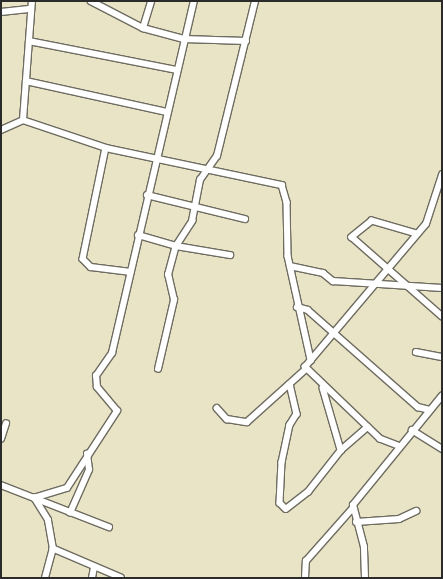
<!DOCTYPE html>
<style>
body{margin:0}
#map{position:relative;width:443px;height:579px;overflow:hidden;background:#e9e4c5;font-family:Caveat,sans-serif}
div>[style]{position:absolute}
.roads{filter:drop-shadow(1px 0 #6e6c61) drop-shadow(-1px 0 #6e6c61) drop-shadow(0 1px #6e6c61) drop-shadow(0 -1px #6e6c61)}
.minor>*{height:5.5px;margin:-2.75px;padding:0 2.75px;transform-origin:2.75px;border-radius:2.75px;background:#fff}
span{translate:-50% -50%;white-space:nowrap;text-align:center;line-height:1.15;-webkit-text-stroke:4px #f7f3e8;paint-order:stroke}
.frame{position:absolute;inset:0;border:2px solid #2b2b2b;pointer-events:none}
</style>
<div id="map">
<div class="roads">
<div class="minor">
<div style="left:91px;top:1px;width:59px;rotate:27.4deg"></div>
<div style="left:143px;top:28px;width:42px;rotate:15deg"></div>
<div style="left:184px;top:39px;width:62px;rotate:1.8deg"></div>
<div style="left:1px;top:12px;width:30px;rotate:-6deg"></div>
<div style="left:143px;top:28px;width:28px;rotate:-73deg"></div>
<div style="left:29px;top:41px;width:151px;rotate:11.1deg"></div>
<div style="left:26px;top:81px;width:144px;rotate:12.4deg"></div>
<div style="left:23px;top:120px;width:88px;rotate:18.6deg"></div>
<div style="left:106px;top:148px;width:180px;rotate:11.9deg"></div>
<div style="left:282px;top:185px;width:18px;rotate:74deg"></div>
<div style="left:287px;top:202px;width:54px;rotate:88.9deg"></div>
<div style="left:288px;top:256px;width:107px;rotate:77.5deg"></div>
<div style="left:1px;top:130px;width:24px;rotate:-24deg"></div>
<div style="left:23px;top:120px;width:119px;rotate:-85.7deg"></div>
<div style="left:106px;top:148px;width:113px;rotate:101.7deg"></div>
<div style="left:83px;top:259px;width:11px;rotate:45deg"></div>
<div style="left:91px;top:267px;width:40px;rotate:7.1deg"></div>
<div style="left:147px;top:195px;width:101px;rotate:13.8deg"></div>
<div style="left:417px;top:234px;width:47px;rotate:-163.9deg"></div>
<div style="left:372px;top:221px;width:26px;rotate:141deg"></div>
<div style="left:352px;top:237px;width:120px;rotate:41.3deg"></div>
<div style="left:138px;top:235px;width:40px;rotate:16deg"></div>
<div style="left:176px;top:246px;width:30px;rotate:-57deg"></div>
<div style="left:192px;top:221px;width:42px;rotate:-79deg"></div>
<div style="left:200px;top:180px;width:29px;rotate:-55deg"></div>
<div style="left:217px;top:156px;width:160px;rotate:-76.2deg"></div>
<div style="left:290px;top:266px;width:34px;rotate:12deg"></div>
<div style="left:323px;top:273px;width:13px;rotate:39deg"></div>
<div style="left:333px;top:281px;width:109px;rotate:3.7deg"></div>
<div style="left:297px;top:307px;width:11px;rotate:15deg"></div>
<div style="left:308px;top:310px;width:147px;rotate:41.4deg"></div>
<div style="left:418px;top:407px;width:12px;rotate:14deg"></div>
<div style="left:416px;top:352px;width:26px;rotate:11deg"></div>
<div style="left:158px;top:369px;width:71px;rotate:-76.9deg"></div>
<div style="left:174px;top:300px;width:26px;rotate:-103deg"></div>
<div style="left:168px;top:275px;width:30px;rotate:-75deg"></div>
<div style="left:176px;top:246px;width:55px;rotate:9.5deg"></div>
<div style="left:290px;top:384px;width:31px;rotate:77deg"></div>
<div style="left:297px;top:414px;width:13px;rotate:122deg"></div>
<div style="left:290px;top:425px;width:38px;rotate:102deg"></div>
<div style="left:282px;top:462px;width:41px;rotate:92.8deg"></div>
<div style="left:280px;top:503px;width:8px;rotate:45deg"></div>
<div style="left:286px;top:509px;width:28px;rotate:-38deg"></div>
<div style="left:308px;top:492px;width:53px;rotate:-51.8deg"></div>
<div style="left:341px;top:450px;width:35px;rotate:-41deg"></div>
<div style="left:323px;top:388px;width:65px;rotate:73.8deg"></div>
<div style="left:217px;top:408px;width:15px;rotate:48deg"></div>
<div style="left:227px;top:419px;width:20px;rotate:9deg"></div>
<div style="left:247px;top:422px;width:78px;rotate:-41.9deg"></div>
<div style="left:412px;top:430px;width:36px;rotate:32deg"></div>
<div style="left:1px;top:439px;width:16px;rotate:-72deg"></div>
<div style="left:398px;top:446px;width:19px;rotate:-159deg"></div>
<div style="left:380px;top:439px;width:104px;rotate:-136.2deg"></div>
<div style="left:305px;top:367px;width:187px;rotate:-49.8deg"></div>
<div style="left:426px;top:224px;width:52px;rotate:-71.9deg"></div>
<div style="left:1px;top:485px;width:116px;rotate:21.3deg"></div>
<div style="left:70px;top:513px;width:47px;rotate:-66.2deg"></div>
<div style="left:89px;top:470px;width:16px;rotate:-97deg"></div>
<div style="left:356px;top:522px;width:43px;rotate:-4deg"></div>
<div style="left:399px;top:519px;width:19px;rotate:-25deg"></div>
<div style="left:45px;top:578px;width:30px;rotate:-75deg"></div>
<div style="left:92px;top:578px;width:10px;rotate:-79deg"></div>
<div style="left:121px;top:578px;width:74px;rotate:-156.9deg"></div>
<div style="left:53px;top:549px;width:29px;rotate:-100deg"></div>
<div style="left:48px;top:520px;width:26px;rotate:-122deg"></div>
<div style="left:34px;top:498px;width:34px;rotate:-17deg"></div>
<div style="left:67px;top:488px;width:92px;rotate:-57deg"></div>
<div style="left:117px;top:411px;width:31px;rotate:-130deg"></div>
<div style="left:97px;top:387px;width:11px;rotate:-95deg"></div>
<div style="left:96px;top:376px;width:28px;rotate:-55deg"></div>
<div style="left:112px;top:353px;width:361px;rotate:-76.9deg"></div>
<div style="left:305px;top:578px;width:17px;rotate:-87deg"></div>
<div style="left:306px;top:561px;width:69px;rotate:-48.5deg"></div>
<div style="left:365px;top:578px;width:31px;rotate:-92deg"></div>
<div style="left:364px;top:547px;width:43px;rotate:-104.7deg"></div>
<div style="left:353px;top:505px;width:141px;rotate:-50.8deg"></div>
</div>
</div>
<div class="frame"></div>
</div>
